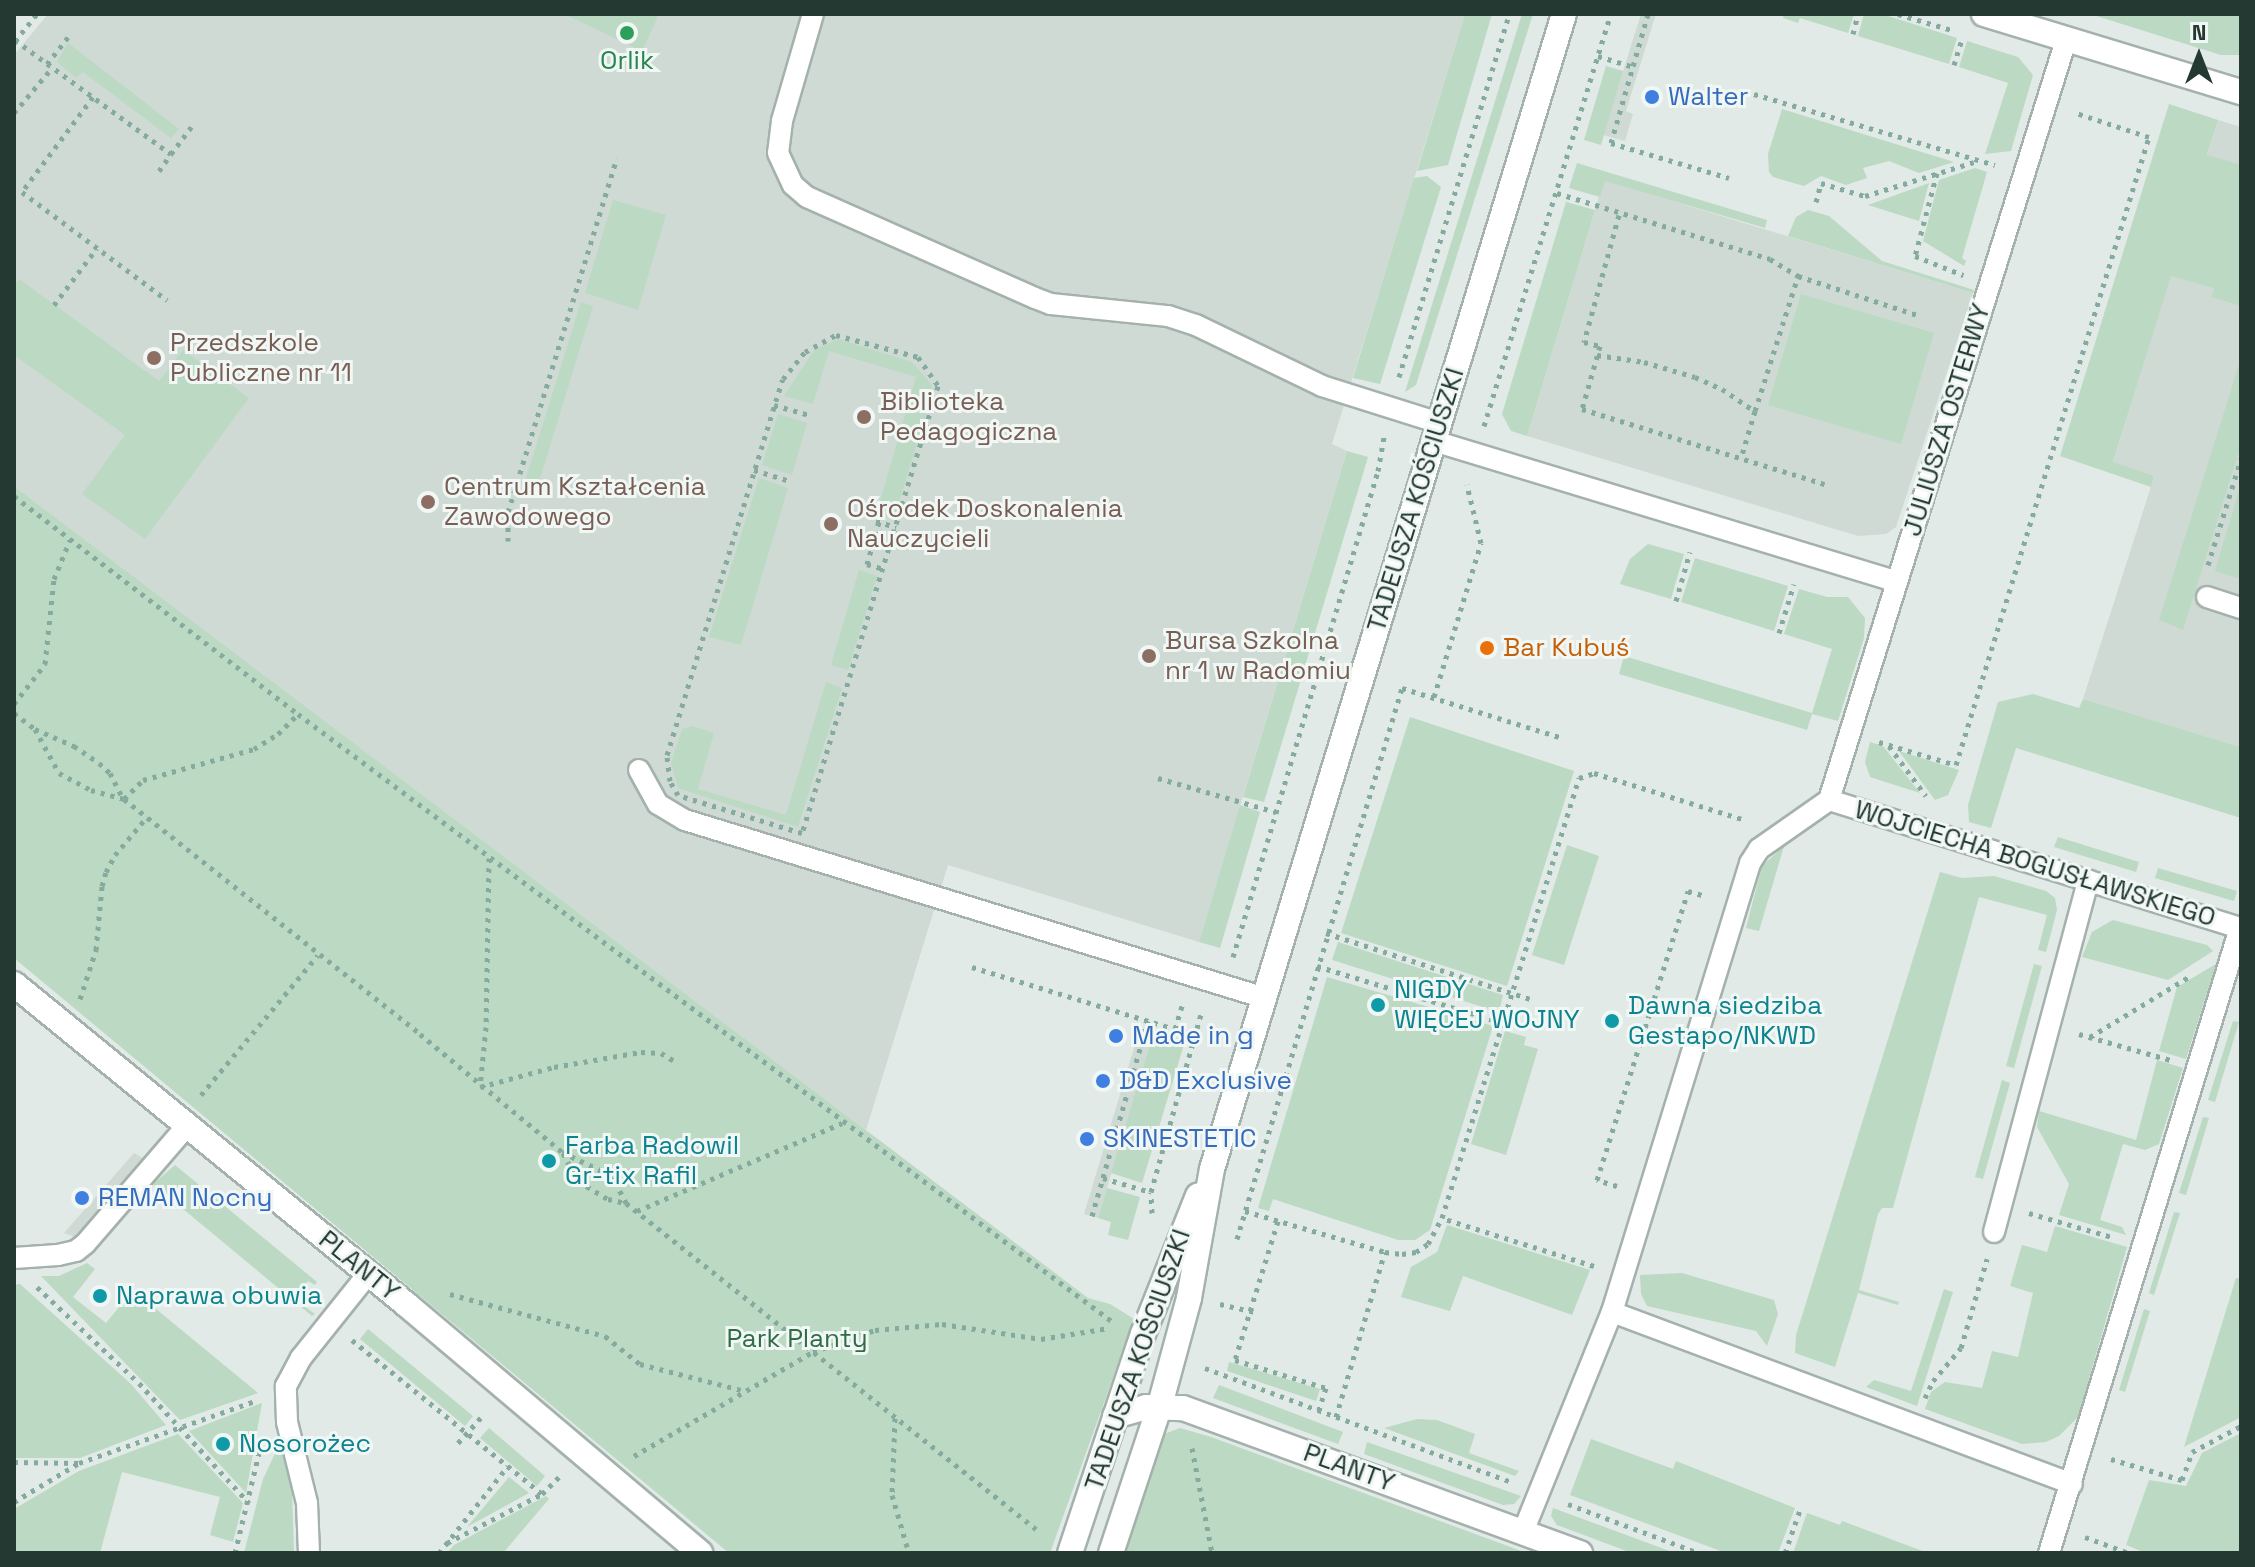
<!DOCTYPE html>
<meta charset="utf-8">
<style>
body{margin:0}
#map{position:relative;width:2255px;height:1567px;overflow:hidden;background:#e1eae6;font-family:"Space Grotesk",sans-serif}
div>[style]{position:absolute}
.built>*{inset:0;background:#cfdad5}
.green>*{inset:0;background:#bcd9c3}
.path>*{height:5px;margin-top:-2.5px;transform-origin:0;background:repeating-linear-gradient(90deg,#84ab9d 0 4px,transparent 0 10px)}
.roads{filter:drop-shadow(2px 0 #a4b1ac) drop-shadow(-2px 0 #a4b1ac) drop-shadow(0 2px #a4b1ac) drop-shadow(0 -2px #a4b1ac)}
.lane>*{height:20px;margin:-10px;padding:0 10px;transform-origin:10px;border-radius:10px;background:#fff}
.street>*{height:24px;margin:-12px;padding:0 12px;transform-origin:12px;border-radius:12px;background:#fff}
.secondary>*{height:24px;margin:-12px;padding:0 12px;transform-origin:12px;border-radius:12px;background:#fff}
.dots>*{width:22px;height:22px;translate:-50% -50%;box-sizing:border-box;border:4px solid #f1f7f4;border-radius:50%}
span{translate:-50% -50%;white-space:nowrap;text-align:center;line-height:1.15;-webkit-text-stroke:6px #f1f7f4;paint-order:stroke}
.leisure-label{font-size:26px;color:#27864d}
.shop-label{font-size:26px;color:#366cbe}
.left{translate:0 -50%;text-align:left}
.education-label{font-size:26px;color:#785e54}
.street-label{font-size:26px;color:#233932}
.food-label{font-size:26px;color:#c56008}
.culture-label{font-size:26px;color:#0d838f}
.park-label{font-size:26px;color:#316c46}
.frame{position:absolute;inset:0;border:16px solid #233932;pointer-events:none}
.north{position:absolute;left:2159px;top:16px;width:80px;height:80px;-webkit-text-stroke:6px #f1f7f4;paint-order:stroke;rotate:0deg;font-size:22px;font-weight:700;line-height:32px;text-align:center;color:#233932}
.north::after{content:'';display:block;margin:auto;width:28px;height:36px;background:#233932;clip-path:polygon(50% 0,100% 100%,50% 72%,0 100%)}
</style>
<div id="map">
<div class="built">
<div style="clip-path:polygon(48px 14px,1465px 14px,1332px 444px,1347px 451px,1199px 942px,948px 865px,866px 1130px,14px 486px,14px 55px)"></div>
<div style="clip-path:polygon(1641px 14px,1656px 14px,1626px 111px,1633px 114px,1625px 141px,1603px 135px)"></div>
<div style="clip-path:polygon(2218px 120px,2241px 127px,2241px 747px,2083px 699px,2154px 477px,2113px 463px)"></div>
<div style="clip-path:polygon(1604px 180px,1973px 293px,1896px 527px,1886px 534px,1858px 536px,1527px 436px)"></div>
<div style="clip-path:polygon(1140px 1028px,1154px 1031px,1098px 1218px,1084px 1214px)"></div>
<div style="clip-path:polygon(134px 1153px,144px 1159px,75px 1237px,64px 1233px)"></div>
</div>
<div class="green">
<div style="clip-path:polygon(564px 14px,659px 14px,642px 51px)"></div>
<div style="clip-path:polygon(1465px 14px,1492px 14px,1448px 165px,1417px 171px)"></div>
<div style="clip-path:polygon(1522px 14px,1533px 14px,1416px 385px,1405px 392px)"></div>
<div style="clip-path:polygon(1784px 14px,1854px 14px,1848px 33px,1800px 18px,1798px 23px,1783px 18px)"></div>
<div style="clip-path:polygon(1864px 14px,1882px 14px,1957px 38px,1949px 64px,1858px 36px)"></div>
<div style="clip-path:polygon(2090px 14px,2241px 14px,2241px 55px,2221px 55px)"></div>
<div style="clip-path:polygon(1967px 41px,2018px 57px,2033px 75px,2011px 151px,1985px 154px,2008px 83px,1959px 67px)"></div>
<div style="clip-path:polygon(68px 43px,179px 129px,171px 138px,83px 72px,76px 78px,57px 62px)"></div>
<div style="clip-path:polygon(1606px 66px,1623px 71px,1601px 145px,1584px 140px)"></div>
<div style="clip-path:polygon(2169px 104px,2218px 120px,2207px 155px,2241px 165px,2241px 306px,2212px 297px,2214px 288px,2171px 276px,2113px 462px,2154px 476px,2151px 487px,2060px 456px)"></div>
<div style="clip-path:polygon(1782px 109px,1954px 162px,1919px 173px,1889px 161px,1863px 168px,1867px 178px,1846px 185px,1821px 176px,1804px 186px,1773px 177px,1769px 172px,1768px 154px)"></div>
<div style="clip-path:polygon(1577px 163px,1767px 220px,1765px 228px,1605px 181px,1600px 197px,1569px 188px)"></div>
<div style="clip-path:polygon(1975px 168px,1987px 172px,1962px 258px,1966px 261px,1964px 266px,1923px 241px,1939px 180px)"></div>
<div style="clip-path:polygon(1427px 176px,1441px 187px,1380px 384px,1353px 378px,1414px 178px)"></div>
<div style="clip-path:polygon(1929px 183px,1919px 221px,1868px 205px)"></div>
<div style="clip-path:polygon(613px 200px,666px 215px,638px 310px,585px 293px)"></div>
<div style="clip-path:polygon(1566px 202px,1595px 210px,1527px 436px,1511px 431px,1502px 414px)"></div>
<div style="clip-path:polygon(1808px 210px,1829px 216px,1882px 261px,1974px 290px,1973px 293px,1788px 236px,1796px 217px)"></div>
<div style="clip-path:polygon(19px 279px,159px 381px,183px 350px,249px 398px,145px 539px,82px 494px,125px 435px,14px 355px,14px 286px)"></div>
<div style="clip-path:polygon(1801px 294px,1934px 333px,1901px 444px,1768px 405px)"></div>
<div style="clip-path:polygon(581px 302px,593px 306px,539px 482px,526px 478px)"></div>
<div style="clip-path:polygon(838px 339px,912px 362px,931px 384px,933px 392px,895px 515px,879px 510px,879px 505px,916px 377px,829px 351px,813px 404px,784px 396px,814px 350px)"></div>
<div style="clip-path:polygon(2241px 358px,2241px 445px,2183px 630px,2159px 620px)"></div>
<div style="clip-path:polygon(778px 414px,807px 423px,792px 475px,762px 465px)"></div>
<div style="clip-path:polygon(1347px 451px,1368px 457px,1365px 467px,1264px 802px,1243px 797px)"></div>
<div style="clip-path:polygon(759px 478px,788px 488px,741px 645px,709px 637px)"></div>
<div style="clip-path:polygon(2241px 483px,2241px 579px,2215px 571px)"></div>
<div style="clip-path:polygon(14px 486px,1088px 1298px,1110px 1304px,1134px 1319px,1050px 1553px,729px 1553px,14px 958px)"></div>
<div style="clip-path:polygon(1648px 544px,1684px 554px,1671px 599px,1620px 584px,1630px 559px)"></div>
<div style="clip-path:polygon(1695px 558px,1788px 586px,1774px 631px,1681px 602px)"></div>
<div style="clip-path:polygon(859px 570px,877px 576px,848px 670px,831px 665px)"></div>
<div style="clip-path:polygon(1799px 589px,1827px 597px,1848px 597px,1865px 618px,1864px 638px,1838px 721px,1812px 714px,1807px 730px,1619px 674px,1624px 656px,1812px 713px,1832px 649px,1784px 634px)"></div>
<div style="clip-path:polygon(826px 682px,842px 688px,798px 827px,678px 788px,671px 763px,682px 729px,692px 726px,714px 733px,698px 789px,786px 815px)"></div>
<div style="clip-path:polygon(2033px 694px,2079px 708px,2083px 699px,2241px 747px,2241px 818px,2016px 748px,1991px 828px,1969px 822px,1968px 805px,1998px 702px)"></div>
<div style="clip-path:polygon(1410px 717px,1574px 771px,1507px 986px,1341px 933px)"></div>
<div style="clip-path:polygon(1870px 742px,1883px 746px,1920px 793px,1870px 777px,1865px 762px)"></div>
<div style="clip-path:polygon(1899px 751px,1959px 770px,1948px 795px,1935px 800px)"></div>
<div style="clip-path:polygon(1240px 805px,1260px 812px,1220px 948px,1199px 942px)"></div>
<div style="clip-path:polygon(2058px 837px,2139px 862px,2136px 872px,2054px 847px)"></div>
<div style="clip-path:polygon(1567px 845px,1599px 856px,1564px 965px,1532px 955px)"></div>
<div style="clip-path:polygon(1784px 846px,1759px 931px,1746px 928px,1762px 866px)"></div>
<div style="clip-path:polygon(2158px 868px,2237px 891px,2234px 901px,2155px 878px)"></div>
<div style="clip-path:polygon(1940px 872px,1962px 878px,1994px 876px,2046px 891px,2055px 898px,2057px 910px,2046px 952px,2038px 950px,2047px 915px,1979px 897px,1893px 1208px,1882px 1208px,1878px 1214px,1859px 1290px,1899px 1302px,1898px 1305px,1858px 1293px,1835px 1367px,1795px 1353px,1796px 1335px)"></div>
<div style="clip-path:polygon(2113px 920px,2207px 945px,2213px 951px,2168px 980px,2082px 957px,2092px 932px)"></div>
<div style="clip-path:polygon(1338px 942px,1503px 995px,1499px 1012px,1332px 960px)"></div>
<div style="clip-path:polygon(2034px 964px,2042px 966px,2014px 1068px,2006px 1066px)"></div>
<div style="clip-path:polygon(2216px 964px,2186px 1059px,2159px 1051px,2177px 987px)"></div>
<div style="clip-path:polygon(1327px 977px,1493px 1026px,1430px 1230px,1415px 1240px,1398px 1240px,1273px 1199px,1269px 1211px,1258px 1208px)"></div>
<div style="clip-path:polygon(2233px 1021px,2239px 1022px,2215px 1102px,2208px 1100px)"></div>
<div style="clip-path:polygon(1154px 1031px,1185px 1041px,1142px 1183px,1111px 1173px)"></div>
<div style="clip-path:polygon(1505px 1031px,1526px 1037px,1524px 1045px,1538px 1049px,1506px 1155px,1471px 1144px)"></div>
<div style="clip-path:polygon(2157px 1060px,2183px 1068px,2159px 1144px,2145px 1150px,2123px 1144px,2100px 1220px,2122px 1227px,2126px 1235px,2059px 1215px,2069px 1184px,2037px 1127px,2039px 1111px,2136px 1140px)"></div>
<div style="clip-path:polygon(2002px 1080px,2010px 1083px,1983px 1179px,1975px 1177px)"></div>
<div style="clip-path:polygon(2203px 1117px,2209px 1118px,2186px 1195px,2179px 1193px)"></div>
<div style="clip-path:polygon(175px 1165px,317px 1282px,315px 1285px,308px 1281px,295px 1299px,315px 1314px,312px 1316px,153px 1184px)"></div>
<div style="clip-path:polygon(1107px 1188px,1140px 1197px,1128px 1240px,1108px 1235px,1111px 1222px,1098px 1218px)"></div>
<div style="clip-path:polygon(2174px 1212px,2180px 1213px,2154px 1295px,2149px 1293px)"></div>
<div style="clip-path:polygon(1447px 1225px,1590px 1270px,1572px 1315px,1463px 1276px,1450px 1311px,1401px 1297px,1411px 1267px,1437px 1252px)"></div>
<div style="clip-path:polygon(2055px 1226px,2127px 1247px,2078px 1417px,2059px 1436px,2046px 1442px,2022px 1444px,1925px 1409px,1931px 1392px,1945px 1382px,1982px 1388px,1992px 1351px,2018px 1357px,2033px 1293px,2010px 1286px,2022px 1245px,2047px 1252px)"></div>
<div style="clip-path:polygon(87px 1263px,95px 1269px,73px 1297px,106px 1323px,133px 1290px,258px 1393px,180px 1420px,41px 1276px,59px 1276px)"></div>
<div style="clip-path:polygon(1682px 1273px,1774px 1300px,1778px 1314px,1767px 1346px,1756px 1331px,1647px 1306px,1641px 1294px,1640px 1275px)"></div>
<div style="clip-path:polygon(2236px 1278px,2241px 1279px,2241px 1417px,2184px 1447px)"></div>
<div style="clip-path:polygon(20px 1284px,131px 1384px,166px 1425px,80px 1458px,14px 1458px,14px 1285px)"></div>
<div style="clip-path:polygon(1944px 1289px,1953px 1292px,1917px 1406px,1866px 1387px,1874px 1380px,1911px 1391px)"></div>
<div style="clip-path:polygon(2144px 1309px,2150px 1311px,2125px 1392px,2119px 1390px)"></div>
<div style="clip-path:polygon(368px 1329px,473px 1416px,465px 1426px,360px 1339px)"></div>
<div style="clip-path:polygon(1229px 1362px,1320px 1389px,1316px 1401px,1227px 1371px)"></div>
<div style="clip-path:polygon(1219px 1385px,1343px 1432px,1338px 1444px,1213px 1398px)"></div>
<div style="clip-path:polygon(262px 1403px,246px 1493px,189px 1431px)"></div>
<div style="clip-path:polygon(1417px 1419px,1437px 1420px,1475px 1434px,1469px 1453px,1519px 1471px,1515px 1476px,1384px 1428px)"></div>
<div style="clip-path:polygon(489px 1428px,545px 1476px,537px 1486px,480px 1438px)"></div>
<div style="clip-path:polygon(1180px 1428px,1211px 1437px,1527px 1553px,1124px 1553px,1159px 1436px)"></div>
<div style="clip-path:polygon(2241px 1433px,2240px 1553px,2146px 1553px,2126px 1545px,2149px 1480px,2186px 1486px,2202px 1453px)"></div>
<div style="clip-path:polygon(178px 1434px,243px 1503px,233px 1542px,210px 1535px,220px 1497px,122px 1472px,100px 1553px,14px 1553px,14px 1509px,79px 1471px)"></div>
<div style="clip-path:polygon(1591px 1439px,1673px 1469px,1676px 1461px,1795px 1508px,1778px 1553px,1726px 1553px,1570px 1495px)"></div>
<div style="clip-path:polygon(1367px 1442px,1521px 1496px,1514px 1504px,1503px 1505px,1364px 1454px)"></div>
<div style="clip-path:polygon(280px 1443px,292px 1493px,294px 1553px,244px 1553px,263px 1479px)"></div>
<div style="clip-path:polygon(509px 1477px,529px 1493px,467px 1527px)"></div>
<div style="clip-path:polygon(546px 1496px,549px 1499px,503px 1553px,447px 1553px,454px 1545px)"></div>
<div style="clip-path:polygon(1553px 1508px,1675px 1553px,1632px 1553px,1557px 1525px,1551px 1516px)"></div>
<div style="clip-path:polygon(1807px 1513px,1840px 1525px,1842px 1521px,1928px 1553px,1793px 1553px)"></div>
</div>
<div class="path">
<div style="left:1648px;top:14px;width:134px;rotate:106deg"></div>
<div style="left:1611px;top:143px;width:123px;rotate:16.5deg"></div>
<div style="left:1898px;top:14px;width:59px;rotate:16.6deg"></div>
<div style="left:1853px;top:34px;width:21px;rotate:-76deg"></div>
<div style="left:15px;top:40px;width:193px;rotate:36.2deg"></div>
<div style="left:171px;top:154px;width:34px;rotate:-53deg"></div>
<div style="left:15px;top:41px;width:35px;rotate:-51deg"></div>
<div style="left:1598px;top:56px;width:37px;rotate:17deg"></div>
<div style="left:47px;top:64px;width:39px;rotate:-52deg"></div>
<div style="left:1954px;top:65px;width:27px;rotate:-73deg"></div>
<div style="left:1754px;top:94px;width:251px;rotate:16.4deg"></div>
<div style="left:93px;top:97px;width:119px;rotate:126.8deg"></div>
<div style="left:22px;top:192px;width:181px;rotate:36.7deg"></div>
<div style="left:14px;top:113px;width:59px;rotate:-49.8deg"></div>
<div style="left:159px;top:171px;width:21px;rotate:-55deg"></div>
<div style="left:1937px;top:173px;width:86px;rotate:104.8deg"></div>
<div style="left:1915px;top:256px;width:52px;rotate:21.6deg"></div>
<div style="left:1557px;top:193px;width:223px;rotate:17.2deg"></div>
<div style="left:1770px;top:259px;width:33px;rotate:31deg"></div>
<div style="left:1816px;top:202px;width:20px;rotate:-75deg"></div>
<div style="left:1821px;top:183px;width:46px;rotate:16.5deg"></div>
<div style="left:1865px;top:196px;width:114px;rotate:-17.3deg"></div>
<div style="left:1619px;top:215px;width:132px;rotate:105.4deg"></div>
<div style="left:1584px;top:342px;width:16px;rotate:14deg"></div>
<div style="left:1600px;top:346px;width:66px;rotate:105.9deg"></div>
<div style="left:1582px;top:409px;width:254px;rotate:17.2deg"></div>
<div style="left:54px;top:305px;width:71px;rotate:-53deg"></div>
<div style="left:836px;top:335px;width:85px;rotate:15deg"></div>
<div style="left:918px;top:357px;width:35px;rotate:55deg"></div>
<div style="left:938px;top:386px;width:467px;rotate:106.9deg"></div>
<div style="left:802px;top:833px;width:130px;rotate:-163deg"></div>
<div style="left:678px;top:795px;width:16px;rotate:-120deg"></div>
<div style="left:670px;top:781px;width:26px;rotate:-97deg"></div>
<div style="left:667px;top:755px;width:393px;rotate:-72.9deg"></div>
<div style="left:783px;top:379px;width:35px;rotate:-51deg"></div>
<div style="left:805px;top:352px;width:35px;rotate:-29deg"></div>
<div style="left:1597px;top:355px;width:48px;rotate:8.5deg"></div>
<div style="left:1644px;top:362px;width:53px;rotate:16.4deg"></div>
<div style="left:1695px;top:377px;width:30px;rotate:24deg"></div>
<div style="left:1722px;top:389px;width:40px;rotate:34deg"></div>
<div style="left:1755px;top:411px;width:49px;rotate:106.6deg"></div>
<div style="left:1399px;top:377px;width:379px;rotate:-73.1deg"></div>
<div style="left:774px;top:405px;width:37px;rotate:16deg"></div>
<div style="left:1755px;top:411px;width:142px;rotate:-72.3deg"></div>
<div style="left:1798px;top:276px;width:125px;rotate:18.1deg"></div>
<div style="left:1484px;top:426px;width:431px;rotate:-72.9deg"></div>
<div style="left:754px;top:470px;width:38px;rotate:17deg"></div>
<div style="left:14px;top:496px;width:358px;rotate:37.5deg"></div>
<div style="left:298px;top:714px;width:1018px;rotate:36.73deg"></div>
<div style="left:876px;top:521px;width:21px;rotate:17deg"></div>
<div style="left:879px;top:522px;width:44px;rotate:105.9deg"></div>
<div style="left:867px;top:564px;width:17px;rotate:17deg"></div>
<div style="left:508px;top:541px;width:29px;rotate:-90deg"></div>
<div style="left:508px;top:512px;width:370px;rotate:-72.9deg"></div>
<div style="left:2208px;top:565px;width:111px;rotate:-72.7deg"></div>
<div style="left:1676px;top:601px;width:51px;rotate:-74.1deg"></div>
<div style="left:1779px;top:633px;width:51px;rotate:-73deg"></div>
<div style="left:1434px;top:697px;width:161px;rotate:-73deg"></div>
<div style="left:1481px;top:543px;width:60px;rotate:-103.6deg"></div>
<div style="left:14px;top:704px;width:51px;rotate:-52.2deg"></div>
<div style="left:45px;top:664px;width:85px;rotate:-84deg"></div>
<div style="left:54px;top:579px;width:42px;rotate:-67.7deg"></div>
<div style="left:14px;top:713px;width:26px;rotate:37deg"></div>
<div style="left:35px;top:729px;width:43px;rotate:23.6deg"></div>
<div style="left:74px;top:746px;width:30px;rotate:34deg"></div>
<div style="left:99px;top:763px;width:15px;rotate:42deg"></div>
<div style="left:110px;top:773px;width:28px;rotate:63deg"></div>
<div style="left:35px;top:729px;width:50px;rotate:61.4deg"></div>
<div style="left:59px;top:773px;width:36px;rotate:28deg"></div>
<div style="left:91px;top:790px;width:34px;rotate:15deg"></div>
<div style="left:124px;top:799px;width:378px;rotate:38.4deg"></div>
<div style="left:420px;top:1034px;width:185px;rotate:39.7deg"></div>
<div style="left:562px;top:1152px;width:44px;rotate:25.4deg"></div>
<div style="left:602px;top:1171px;width:17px;rotate:40deg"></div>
<div style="left:615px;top:1182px;width:24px;rotate:62deg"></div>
<div style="left:626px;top:1203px;width:530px;rotate:38.49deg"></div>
<div style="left:1879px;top:742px;width:80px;rotate:16.6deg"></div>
<div style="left:1956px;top:765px;width:657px;rotate:-72.92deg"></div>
<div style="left:2149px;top:137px;width:77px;rotate:-161.8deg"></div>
<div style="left:1889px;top:746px;width:62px;rotate:53.5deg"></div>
<div style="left:1158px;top:778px;width:123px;rotate:16.1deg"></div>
<div style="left:124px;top:799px;width:27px;rotate:-45deg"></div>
<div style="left:143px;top:780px;width:115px;rotate:-15.6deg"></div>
<div style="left:254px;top:749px;width:28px;rotate:-32deg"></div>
<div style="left:278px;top:734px;width:28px;rotate:-45deg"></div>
<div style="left:489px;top:858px;width:169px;rotate:91deg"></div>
<div style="left:486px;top:1027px;width:60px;rotate:95.7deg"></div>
<div style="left:480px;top:1087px;width:77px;rotate:-15.1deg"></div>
<div style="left:554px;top:1067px;width:88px;rotate:-9.8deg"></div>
<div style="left:641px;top:1052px;width:20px;rotate:3deg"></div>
<div style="left:661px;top:1053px;width:17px;rotate:31deg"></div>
<div style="left:1326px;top:933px;width:214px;rotate:17.9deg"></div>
<div style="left:1233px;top:957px;width:507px;rotate:-73.39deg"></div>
<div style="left:1378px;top:471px;width:35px;rotate:-80deg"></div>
<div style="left:1317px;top:966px;width:195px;rotate:17deg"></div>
<div style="left:972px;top:967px;width:233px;rotate:17deg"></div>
<div style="left:80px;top:999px;width:52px;rotate:-71.9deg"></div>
<div style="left:96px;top:950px;width:64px;rotate:-84.6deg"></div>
<div style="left:102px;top:886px;width:15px;rotate:-74deg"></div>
<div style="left:106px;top:872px;width:19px;rotate:-62deg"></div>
<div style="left:115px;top:855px;width:50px;rotate:-49.9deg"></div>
<div style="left:1175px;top:1029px;width:27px;rotate:-73deg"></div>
<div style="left:2079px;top:1034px;width:95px;rotate:15.9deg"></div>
<div style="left:2090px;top:1037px;width:119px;rotate:-31.3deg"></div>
<div style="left:201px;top:1095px;width:182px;rotate:-50.1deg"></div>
<div style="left:563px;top:1153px;width:32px;rotate:62deg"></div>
<div style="left:578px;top:1181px;width:35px;rotate:31deg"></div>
<div style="left:608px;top:1199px;width:18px;rotate:13deg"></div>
<div style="left:1103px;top:1178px;width:50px;rotate:16.3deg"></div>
<div style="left:1617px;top:1186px;width:21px;rotate:-163deg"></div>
<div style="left:1597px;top:1180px;width:303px;rotate:-72.5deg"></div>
<div style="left:1688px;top:891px;width:19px;rotate:16deg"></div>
<div style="left:637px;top:1211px;width:223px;rotate:-23.2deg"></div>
<div style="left:1245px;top:1211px;width:146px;rotate:16.3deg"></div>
<div style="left:1385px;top:1252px;width:17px;rotate:7deg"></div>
<div style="left:1402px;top:1254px;width:14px;rotate:-8deg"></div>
<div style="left:1416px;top:1252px;width:14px;rotate:-34deg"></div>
<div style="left:1428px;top:1244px;width:30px;rotate:-62deg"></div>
<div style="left:1152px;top:1213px;width:21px;rotate:-93deg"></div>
<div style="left:1151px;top:1192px;width:189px;rotate:-74.3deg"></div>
<div style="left:2029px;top:1213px;width:86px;rotate:16.1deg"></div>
<div style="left:1092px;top:1216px;width:203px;rotate:-74deg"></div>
<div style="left:1278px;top:1221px;width:145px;rotate:107.2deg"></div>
<div style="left:1235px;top:1360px;width:95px;rotate:17.1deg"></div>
<div style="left:1326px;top:1388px;width:23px;rotate:108deg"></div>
<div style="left:1237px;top:1239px;width:575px;rotate:-73.33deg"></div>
<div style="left:1402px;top:688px;width:169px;rotate:17.3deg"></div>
<div style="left:1594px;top:1266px;width:159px;rotate:-162.5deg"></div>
<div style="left:1442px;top:1218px;width:461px;rotate:-72.7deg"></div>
<div style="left:1579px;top:778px;width:16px;rotate:-18deg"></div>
<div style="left:1594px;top:773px;width:158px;rotate:17.3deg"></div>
<div style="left:37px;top:1287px;width:140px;rotate:43.3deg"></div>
<div style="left:139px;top:1383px;width:163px;rotate:47.5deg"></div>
<div style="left:450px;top:1294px;width:161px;rotate:15.2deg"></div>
<div style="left:605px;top:1336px;width:45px;rotate:38.7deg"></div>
<div style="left:640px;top:1364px;width:108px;rotate:14.4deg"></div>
<div style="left:1220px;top:1304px;width:35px;rotate:13deg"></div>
<div style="left:352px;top:1340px;width:245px;rotate:39deg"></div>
<div style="left:1205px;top:1368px;width:327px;rotate:20.4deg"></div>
<div style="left:1925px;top:1398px;width:19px;rotate:-65deg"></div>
<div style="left:1933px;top:1381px;width:43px;rotate:-49.7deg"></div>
<div style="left:1961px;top:1348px;width:93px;rotate:-73.7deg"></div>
<div style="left:1336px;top:1417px;width:172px;rotate:-73.5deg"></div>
<div style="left:895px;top:1418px;width:77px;rotate:92.2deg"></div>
<div style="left:892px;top:1495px;width:60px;rotate:73.7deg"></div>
<div style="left:458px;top:1443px;width:39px;rotate:-48deg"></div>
<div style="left:1192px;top:1448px;width:107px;rotate:79.2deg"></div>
<div style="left:634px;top:1456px;width:207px;rotate:-30.2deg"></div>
<div style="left:813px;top:1352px;width:66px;rotate:-19.5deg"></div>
<div style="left:875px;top:1330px;width:67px;rotate:-5.1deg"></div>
<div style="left:942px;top:1324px;width:100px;rotate:8.6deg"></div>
<div style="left:1041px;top:1339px;width:69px;rotate:-9.2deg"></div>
<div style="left:2111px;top:1459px;width:74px;rotate:16.5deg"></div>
<div style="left:2182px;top:1480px;width:30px;rotate:-70deg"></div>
<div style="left:2192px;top:1452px;width:55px;rotate:-28deg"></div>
<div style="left:14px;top:1462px;width:64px;rotate:0.9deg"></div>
<div style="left:14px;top:1502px;width:76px;rotate:-31deg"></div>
<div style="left:79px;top:1463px;width:187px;rotate:-19.4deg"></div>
<div style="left:1568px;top:1504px;width:140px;rotate:20.5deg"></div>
<div style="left:2085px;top:1537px;width:47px;rotate:20deg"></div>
<div style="left:447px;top:1543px;width:107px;rotate:-27.3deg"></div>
<div style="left:542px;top:1494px;width:24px;rotate:-45deg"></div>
<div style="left:235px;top:1553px;width:107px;rotate:-76.5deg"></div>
<div style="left:439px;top:1553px;width:111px;rotate:-51.6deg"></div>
<div style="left:1785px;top:1553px;width:46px;rotate:-70.8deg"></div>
</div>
<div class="roads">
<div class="lane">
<div style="left:813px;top:14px;width:111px;rotate:106.2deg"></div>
<div style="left:782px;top:121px;width:32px;rotate:97deg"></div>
<div style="left:778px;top:153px;width:35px;rotate:65deg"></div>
<div style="left:793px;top:185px;width:18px;rotate:41deg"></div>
<div style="left:807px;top:197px;width:249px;rotate:23.9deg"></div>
<div style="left:1035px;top:298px;width:17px;rotate:21deg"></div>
<div style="left:1051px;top:304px;width:118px;rotate:5.9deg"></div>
<div style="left:1168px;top:316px;width:29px;rotate:18deg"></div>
<div style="left:1196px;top:325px;width:140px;rotate:25.8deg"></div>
<div style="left:1322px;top:386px;width:123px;rotate:17.5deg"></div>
<div style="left:1434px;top:441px;width:484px;rotate:16.9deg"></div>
<div style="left:2207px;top:597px;width:36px;rotate:18deg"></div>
<div style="left:639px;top:770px;width:39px;rotate:61deg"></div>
<div style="left:658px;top:804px;width:31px;rotate:31deg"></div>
<div style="left:685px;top:820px;width:607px;rotate:17.06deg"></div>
<div style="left:1829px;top:800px;width:796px;rotate:-72.68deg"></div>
<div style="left:1829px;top:800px;width:431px;rotate:17.3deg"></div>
<div style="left:1994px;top:1232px;width:364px;rotate:-75deg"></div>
<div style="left:14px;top:1258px;width:44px;rotate:-3.9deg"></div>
<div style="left:58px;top:1255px;width:18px;rotate:-13deg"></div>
<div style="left:76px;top:1251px;width:11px;rotate:-38deg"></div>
<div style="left:85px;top:1244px;width:156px;rotate:-49.2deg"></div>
<div style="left:1612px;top:1312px;width:470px;rotate:-72.9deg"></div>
<div style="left:1750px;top:863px;width:17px;rotate:-57deg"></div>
<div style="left:1759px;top:849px;width:85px;rotate:-35deg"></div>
<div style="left:1523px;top:1532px;width:237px;rotate:-68deg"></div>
<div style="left:1612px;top:1312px;width:491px;rotate:20.5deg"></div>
<div style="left:309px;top:1553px;width:50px;rotate:-92.3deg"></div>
<div style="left:307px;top:1503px;width:83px;rotate:-103.9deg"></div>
<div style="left:287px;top:1422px;width:36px;rotate:-92deg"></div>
<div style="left:286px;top:1386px;width:32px;rotate:-62deg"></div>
<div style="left:301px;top:1358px;width:107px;rotate:-51.4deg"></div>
<div style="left:2049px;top:1553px;width:654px;rotate:-73.01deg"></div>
</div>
<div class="street">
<div style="left:1984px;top:14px;width:269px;rotate:16.9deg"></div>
<div style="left:14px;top:984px;width:507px;rotate:39.24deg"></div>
<div style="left:407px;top:1305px;width:384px;rotate:40.2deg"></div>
<div style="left:1115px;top:1416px;width:32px;rotate:-16deg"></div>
<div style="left:1146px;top:1407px;width:37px;rotate:2deg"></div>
<div style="left:1183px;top:1408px;width:423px;rotate:20.1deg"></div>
</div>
<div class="secondary">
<div style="left:1070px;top:1553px;width:231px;rotate:-71.6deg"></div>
<div style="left:1143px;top:1334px;width:149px;rotate:-68.3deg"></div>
<div style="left:1111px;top:1553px;width:156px;rotate:-71.7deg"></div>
<div style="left:1160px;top:1405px;width:111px;rotate:-74.8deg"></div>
<div style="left:1189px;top:1298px;width:131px;rotate:-79.9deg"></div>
<div style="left:1212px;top:1169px;width:1207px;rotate:-73.05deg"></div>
</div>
</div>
<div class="dots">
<div style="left:627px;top:33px;background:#2e9e5b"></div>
<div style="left:1652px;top:97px;background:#3f7fe0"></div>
<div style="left:154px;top:358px;background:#8d6e63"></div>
<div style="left:864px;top:417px;background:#8d6e63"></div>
<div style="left:428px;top:502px;background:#8d6e63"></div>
<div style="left:831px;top:524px;background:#8d6e63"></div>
<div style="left:1487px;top:648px;background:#e8710a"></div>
<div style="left:1149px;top:656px;background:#8d6e63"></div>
<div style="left:1378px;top:1005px;background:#0f9aa8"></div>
<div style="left:1612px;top:1021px;background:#0f9aa8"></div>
<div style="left:1116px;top:1036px;background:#3f7fe0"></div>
<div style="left:1103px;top:1081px;background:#3f7fe0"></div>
<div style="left:1087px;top:1139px;background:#3f7fe0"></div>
<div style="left:549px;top:1161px;background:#0f9aa8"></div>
<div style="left:82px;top:1198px;background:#3f7fe0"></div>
<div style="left:100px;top:1296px;background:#0f9aa8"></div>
<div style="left:223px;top:1444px;background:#0f9aa8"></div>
</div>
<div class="leisure-label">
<span style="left:627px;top:61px">Orlik</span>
</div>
<div class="shop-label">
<span class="left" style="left:1668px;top:97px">Walter</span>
<span class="left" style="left:1132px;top:1036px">Made in g</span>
<span class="left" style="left:1119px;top:1081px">D&amp;D Exclusive</span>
<span class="left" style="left:1103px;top:1139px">SKINESTETIC</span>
<span class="left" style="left:98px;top:1198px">REMAN Nocny</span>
</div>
<div class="education-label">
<span class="left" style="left:170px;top:358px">Przedszkole<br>Publiczne nr 11</span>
<span class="left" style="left:880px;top:417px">Biblioteka<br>Pedagogiczna</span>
<span class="left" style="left:444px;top:502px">Centrum Kształcenia<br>Zawodowego</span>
<span class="left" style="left:847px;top:524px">Ośrodek Doskonalenia<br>Nauczycieli</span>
<span class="left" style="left:1165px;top:656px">Bursa Szkolna<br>nr 1 w Radomiu</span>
</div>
<div class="street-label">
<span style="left:1947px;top:420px;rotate:-73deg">JULIUSZA OSTERWY</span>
<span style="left:1416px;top:500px;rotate:-73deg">TADEUSZA KOŚCIUSZKI</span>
<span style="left:2035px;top:864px;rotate:17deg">WOJCIECHA BOGUSŁAWSKIEGO</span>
<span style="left:359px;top:1266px;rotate:39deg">PLANTY</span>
<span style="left:1138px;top:1360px;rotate:-71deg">TADEUSZA KOŚCIUSZKI</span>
<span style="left:1349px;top:1468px;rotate:20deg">PLANTY</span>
</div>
<div class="food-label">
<span class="left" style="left:1503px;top:648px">Bar Kubuś</span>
</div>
<div class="culture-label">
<span class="left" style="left:1394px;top:1005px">NIGDY<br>WIĘCEJ WOJNY</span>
<span class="left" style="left:1628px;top:1021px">Dawna siedziba<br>Gestapo/NKWD</span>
<span class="left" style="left:565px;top:1161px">Farba Radowil<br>Gr-tix Rafil</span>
<span class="left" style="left:116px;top:1296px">Naprawa obuwia</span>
<span class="left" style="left:239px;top:1444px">Nosorożec</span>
</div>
<div class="park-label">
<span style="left:797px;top:1339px">Park Planty</span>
</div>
<div class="frame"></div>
<div class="north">N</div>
</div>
